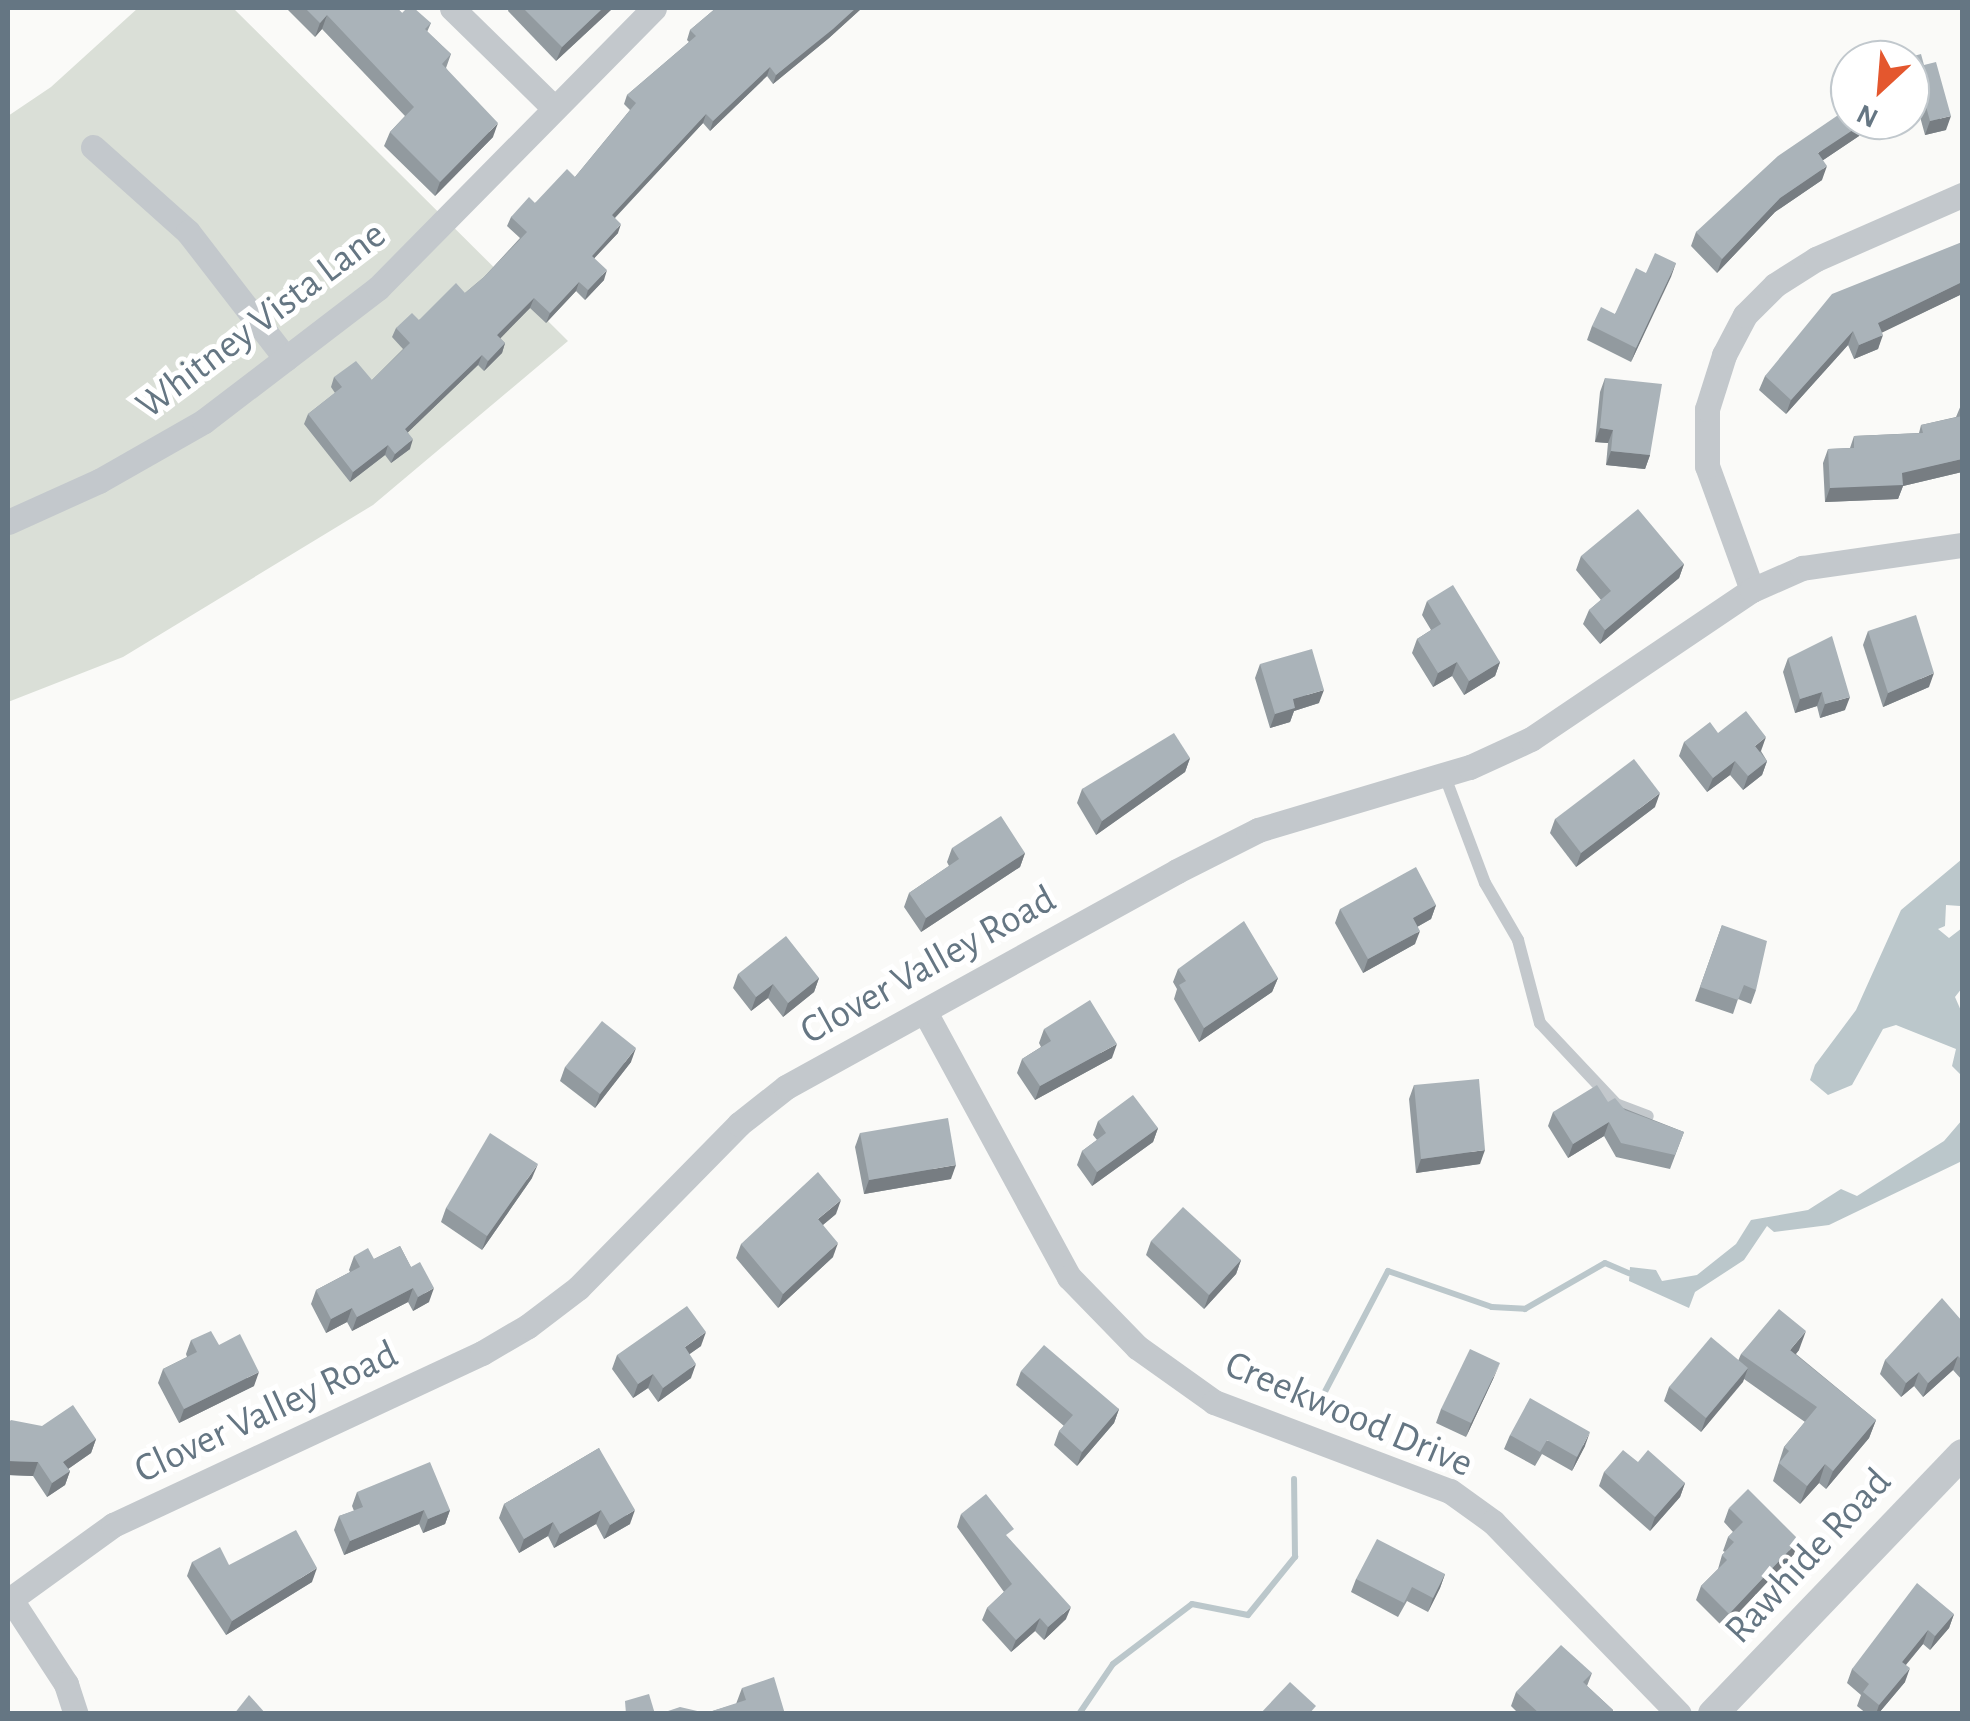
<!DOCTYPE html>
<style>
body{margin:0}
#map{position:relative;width:1970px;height:1721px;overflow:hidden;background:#fafaf8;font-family:"Alegreya Sans",sans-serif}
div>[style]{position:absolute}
.green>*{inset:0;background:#dadfd7}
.water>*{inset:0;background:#bbc7cb}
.stream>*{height:6px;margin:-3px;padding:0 3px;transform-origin:3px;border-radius:3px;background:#bbc7cb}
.service>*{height:12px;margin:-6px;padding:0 6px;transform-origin:6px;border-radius:6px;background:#c3c8cc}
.minor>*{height:25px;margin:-12.5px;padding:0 12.5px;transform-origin:12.5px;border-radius:12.5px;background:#c3c8cc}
.tertiary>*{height:30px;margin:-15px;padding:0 15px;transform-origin:15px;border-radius:15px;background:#c3c8cc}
.wall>*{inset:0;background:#929a9f}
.shaded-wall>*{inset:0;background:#777d82}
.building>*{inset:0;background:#aab3b9}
span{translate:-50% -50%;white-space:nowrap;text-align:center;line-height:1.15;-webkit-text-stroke:10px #fff;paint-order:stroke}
.street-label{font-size:40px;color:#657683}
.frame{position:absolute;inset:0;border:10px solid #657683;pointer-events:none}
.north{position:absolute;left:1830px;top:40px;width:100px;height:100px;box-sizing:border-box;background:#fff;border:2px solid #c1c8cd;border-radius:50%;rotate:206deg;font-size:28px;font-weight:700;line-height:40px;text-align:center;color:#657683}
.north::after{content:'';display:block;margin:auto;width:35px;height:45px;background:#e4572e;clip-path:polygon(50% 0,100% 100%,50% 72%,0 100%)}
</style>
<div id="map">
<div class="green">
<div style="clip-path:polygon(138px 8px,233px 8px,568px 341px,373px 505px,123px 657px,8px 702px,8px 116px,51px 87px)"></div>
</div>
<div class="water">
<div style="clip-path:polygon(1962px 859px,1960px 906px,1946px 905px,1945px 926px,1938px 929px,1949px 938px,1962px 928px,1962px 988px,1955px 997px,1962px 1013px,1962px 1076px,1952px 1066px,1956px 1049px,1896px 1025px,1883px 1029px,1852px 1085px,1828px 1095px,1810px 1080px,1815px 1065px,1856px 1010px,1901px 910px)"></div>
<div style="clip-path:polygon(1962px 1120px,1962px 1161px,1829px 1225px,1774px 1232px,1767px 1226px,1744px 1260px,1695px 1292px,1689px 1308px,1629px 1281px,1630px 1267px,1656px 1270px,1662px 1281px,1697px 1275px,1736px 1244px,1751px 1220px,1808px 1210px,1841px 1189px,1857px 1196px,1944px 1141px)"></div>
</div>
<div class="stream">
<div style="left:1319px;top:1403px;width:149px;rotate:-62.4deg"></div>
<div style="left:1388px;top:1271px;width:110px;rotate:19.1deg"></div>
<div style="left:1492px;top:1307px;width:33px;rotate:3deg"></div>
<div style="left:1525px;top:1309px;width:92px;rotate:-29.9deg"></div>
<div style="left:1605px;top:1263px;width:26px;rotate:23deg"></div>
<div style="left:1079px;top:1714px;width:60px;rotate:-55.8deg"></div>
<div style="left:1113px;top:1664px;width:99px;rotate:-37.2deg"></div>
<div style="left:1192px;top:1604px;width:57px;rotate:11.1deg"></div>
<div style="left:1248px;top:1615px;width:75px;rotate:-51deg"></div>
<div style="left:1295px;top:1557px;width:78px;rotate:-90.7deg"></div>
</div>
<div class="service">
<div style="left:1444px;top:774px;width:116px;rotate:69.4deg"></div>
<div style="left:1485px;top:883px;width:66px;rotate:59.9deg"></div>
<div style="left:1518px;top:940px;width:86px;rotate:75.2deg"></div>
<div style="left:1540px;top:1023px;width:111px;rotate:46.8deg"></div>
<div style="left:1616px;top:1104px;width:34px;rotate:21deg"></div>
</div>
<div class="minor">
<div style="left:452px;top:8px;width:140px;rotate:44.4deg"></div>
<div style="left:93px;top:147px;width:127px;rotate:41.8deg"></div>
<div style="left:188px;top:232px;width:160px;rotate:52.3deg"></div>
<div style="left:8px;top:522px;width:100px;rotate:-24.3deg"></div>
<div style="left:99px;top:481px;width:121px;rotate:-29.7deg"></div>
<div style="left:204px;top:421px;width:219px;rotate:-37.4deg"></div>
<div style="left:378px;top:288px;width:393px;rotate:-45.4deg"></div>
<div style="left:1752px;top:590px;width:132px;rotate:-109.9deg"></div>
<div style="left:1707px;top:466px;width:57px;rotate:-90deg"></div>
<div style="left:1707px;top:409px;width:57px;rotate:-72.5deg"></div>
<div style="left:1724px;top:355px;width:45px;rotate:-62.3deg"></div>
<div style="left:1745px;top:315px;width:42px;rotate:-45deg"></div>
<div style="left:1775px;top:285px;width:49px;rotate:-32.4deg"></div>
<div style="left:1816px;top:259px;width:159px;rotate:-23.7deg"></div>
<div style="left:925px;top:1012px;width:302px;rotate:61.5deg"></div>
<div style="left:1069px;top:1277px;width:98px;rotate:45.8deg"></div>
<div style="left:1137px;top:1347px;width:95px;rotate:35.5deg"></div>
<div style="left:1214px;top:1402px;width:252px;rotate:20.7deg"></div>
<div style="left:1450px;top:1491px;width:53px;rotate:35.8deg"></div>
<div style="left:1493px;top:1522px;width:267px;rotate:45.9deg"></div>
<div style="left:10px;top:1598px;width:103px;rotate:56.9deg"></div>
<div style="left:66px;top:1684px;width:32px;rotate:72deg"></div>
<div style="left:8px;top:1601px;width:130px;rotate:-35.9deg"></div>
<div style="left:113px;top:1525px;width:407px;rotate:-25deg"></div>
<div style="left:482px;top:1353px;width:53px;rotate:-30.4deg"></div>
<div style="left:528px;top:1326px;width:63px;rotate:-37.2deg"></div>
<div style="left:578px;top:1288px;width:230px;rotate:-45.5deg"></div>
<div style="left:739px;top:1124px;width:60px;rotate:-38.2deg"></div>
<div style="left:786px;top:1087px;width:447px;rotate:-28.9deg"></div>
<div style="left:1177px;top:871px;width:91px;rotate:-26.8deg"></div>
<div style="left:1258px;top:830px;width:221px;rotate:-16.6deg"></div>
<div style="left:1470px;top:767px;width:67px;rotate:-24.7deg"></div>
<div style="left:1531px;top:739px;width:267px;rotate:-34deg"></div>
<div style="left:1752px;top:590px;width:55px;rotate:-23.7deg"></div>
<div style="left:1802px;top:568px;width:162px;rotate:-8.2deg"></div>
</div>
<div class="tertiary">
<div style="left:1713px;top:1714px;width:360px;rotate:-46.2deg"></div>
</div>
<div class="wall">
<div style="clip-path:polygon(286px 8px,397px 8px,402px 13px,431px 23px,427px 32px,451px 54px,446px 68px,493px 137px,435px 196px,384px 146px,390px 132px,405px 116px,322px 29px,315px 37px)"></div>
<div style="clip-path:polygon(509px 8px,613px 8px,556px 61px,508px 11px)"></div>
<div style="clip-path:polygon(716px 8px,862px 8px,829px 38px,773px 84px,767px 76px,710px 131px,703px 123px,615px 218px,618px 233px,594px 258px,604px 280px,585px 300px,576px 291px,546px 323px,530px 308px,500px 338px,505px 343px,502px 353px,484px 371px,478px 365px,408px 432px,410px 449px,391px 463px,385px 455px,350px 482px,304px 424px,308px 414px,335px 393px,331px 387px,334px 377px,372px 380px,403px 349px,392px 337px,396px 328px,419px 320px,465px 293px,484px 277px,520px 238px,507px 226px,511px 217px,535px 203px,575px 177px,630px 110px,624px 104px,627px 95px,689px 42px,687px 40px,690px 30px)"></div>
<div style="clip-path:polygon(1910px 60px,1946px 130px,1925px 135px,1919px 113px,1910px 116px)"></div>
<div style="clip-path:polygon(1862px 128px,1859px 136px,1823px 160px,1822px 180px,1775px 212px,1717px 273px,1691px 246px,1696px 232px)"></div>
<div style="clip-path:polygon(1962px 242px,1962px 294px,1882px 332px,1878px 349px,1854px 359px,1848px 345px,1786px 414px,1759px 390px,1765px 376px)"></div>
<div style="clip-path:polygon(1676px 263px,1631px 362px,1587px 340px,1592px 326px,1615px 314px,1646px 273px)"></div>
<div style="clip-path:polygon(1605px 378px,1650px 455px,1645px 469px,1606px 465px,1608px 443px,1595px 442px,1600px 392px)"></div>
<div style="clip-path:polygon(1961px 405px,1962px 405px,1962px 472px,1903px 486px,1898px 499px,1825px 502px,1823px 463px,1828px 449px,1850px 448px,1854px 436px,1919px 433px,1921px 425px,1956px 417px)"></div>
<div style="clip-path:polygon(1581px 556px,1684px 564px,1679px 578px,1600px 644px,1583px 624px,1589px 610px,1601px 600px,1576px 570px)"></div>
<div style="clip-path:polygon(1427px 601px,1500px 662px,1495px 676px,1464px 695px,1452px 676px,1433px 687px,1412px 653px,1417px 639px,1431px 630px,1422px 615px)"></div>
<div style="clip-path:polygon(1868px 631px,1929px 687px,1883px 707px,1863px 645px)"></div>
<div style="clip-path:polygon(1788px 658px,1845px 710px,1820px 718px,1817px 706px,1795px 713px,1783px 672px)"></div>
<div style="clip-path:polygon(1260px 664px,1319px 703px,1294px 711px,1290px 722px,1270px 728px,1255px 678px)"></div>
<div style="clip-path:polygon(1718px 733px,1761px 751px,1767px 761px,1762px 775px,1743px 790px,1730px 775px,1707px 792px,1679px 756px,1684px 742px)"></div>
<div style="clip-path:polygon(1190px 758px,1185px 772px,1096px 835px,1077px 803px,1082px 789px)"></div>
<div style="clip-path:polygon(1655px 807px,1576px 867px,1550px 833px,1555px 819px)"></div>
<div style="clip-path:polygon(952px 848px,1025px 853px,1020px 867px,921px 932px,904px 907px,909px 893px,949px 866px,947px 862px)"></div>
<div style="clip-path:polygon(1436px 905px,1431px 919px,1417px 927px,1415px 944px,1363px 973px,1335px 923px,1340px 909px)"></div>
<div style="clip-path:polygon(1722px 925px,1756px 990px,1751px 1004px,1738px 999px,1733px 1014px,1695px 1001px)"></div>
<div style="clip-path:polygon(1178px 969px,1278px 978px,1272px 992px,1199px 1042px,1174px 999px,1177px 989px,1173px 982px)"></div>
<div style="clip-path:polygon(738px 974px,819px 978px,814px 992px,783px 1017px,768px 998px,751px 1011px,733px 988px)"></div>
<div style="clip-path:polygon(1044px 1029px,1112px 1058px,1035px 1100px,1017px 1073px,1022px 1059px,1041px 1047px,1039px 1043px)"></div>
<div style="clip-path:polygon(631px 1062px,595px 1108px,560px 1081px,565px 1067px)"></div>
<div style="clip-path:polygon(1414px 1085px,1480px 1164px,1416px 1173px,1409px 1099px)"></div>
<div style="clip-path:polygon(1608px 1102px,1684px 1132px,1670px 1169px,1616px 1157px,1604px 1136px,1568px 1158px,1548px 1126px,1553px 1112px)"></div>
<div style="clip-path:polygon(1098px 1121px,1158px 1128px,1153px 1142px,1092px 1186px,1077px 1165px,1082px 1151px,1097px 1140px,1093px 1135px)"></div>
<div style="clip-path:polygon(860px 1133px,951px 1179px,864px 1194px,855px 1147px)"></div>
<div style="clip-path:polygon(532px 1178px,482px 1250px,441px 1222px,446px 1208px)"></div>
<div style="clip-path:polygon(836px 1214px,823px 1225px,833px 1257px,778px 1308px,736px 1258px,741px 1244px)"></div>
<div style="clip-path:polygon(1151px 1241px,1241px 1260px,1236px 1274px,1204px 1309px,1146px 1255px)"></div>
<div style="clip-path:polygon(400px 1246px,429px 1302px,413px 1311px,408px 1302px,352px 1331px,347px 1322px,326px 1333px,311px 1304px,316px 1290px,350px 1272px,349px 1270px,354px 1256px,374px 1259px)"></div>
<div style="clip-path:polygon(1962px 1321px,1962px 1380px,1953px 1370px,1923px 1397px,1914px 1386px,1901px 1397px,1880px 1374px,1885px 1360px)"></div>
<div style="clip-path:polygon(191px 1340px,219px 1345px,254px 1386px,179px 1423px,158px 1383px,163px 1369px,187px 1357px,186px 1354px)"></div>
<div style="clip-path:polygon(701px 1346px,689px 1354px,691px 1378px,658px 1402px,648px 1388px,633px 1398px,612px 1369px,617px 1355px)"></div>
<div style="clip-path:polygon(1799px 1350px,1796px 1354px,1876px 1420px,1869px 1438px,1826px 1489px,1819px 1483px,1800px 1504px,1773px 1481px,1784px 1447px,1805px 1422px,1744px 1379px,1701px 1432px,1664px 1401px,1669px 1387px,1738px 1361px,1741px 1354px)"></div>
<div style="clip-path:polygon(1021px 1371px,1119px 1409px,1114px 1423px,1077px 1466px,1054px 1445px,1059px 1431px,1064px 1426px,1016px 1385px)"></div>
<div style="clip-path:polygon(1494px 1377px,1466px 1437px,1436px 1423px,1441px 1409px)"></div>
<div style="clip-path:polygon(8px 1423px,96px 1439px,91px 1453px,68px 1469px,70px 1471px,65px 1485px,47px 1497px,33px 1476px,8px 1475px)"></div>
<div style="clip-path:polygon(1510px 1435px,1585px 1446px,1572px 1471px,1542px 1454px,1535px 1466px,1504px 1449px)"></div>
<div style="clip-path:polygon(599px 1448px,630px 1524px,604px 1539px,596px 1524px,554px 1548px,548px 1536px,519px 1553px,499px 1518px,504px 1504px)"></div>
<div style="clip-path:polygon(1638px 1462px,1685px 1483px,1680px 1497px,1650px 1531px,1599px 1486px,1604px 1472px)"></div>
<div style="clip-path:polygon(357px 1492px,450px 1510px,445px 1524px,423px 1533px,419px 1524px,344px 1555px,334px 1530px,339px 1516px,354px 1511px,352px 1506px)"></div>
<div style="clip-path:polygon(1729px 1508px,1794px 1554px,1724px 1628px,1696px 1600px,1701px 1586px,1718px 1569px,1722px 1555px,1725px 1552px,1723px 1551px,1728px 1537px,1733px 1532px,1724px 1522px)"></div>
<div style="clip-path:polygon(961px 1514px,1010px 1540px,1066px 1619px,1044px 1640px,1035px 1631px,1011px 1652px,982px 1620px,987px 1608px,1004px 1592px,957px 1527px)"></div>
<div style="clip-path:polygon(192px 1562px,229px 1565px,312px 1582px,226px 1635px,187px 1576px)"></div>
<div style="clip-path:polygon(1445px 1574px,1440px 1588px,1428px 1612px,1407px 1601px,1398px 1617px,1351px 1592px,1356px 1579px)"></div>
<div style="clip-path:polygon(1954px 1614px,1949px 1628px,1930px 1650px,1923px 1644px,1906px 1665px,1905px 1682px,1878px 1714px,1867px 1714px,1857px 1706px,1861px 1695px,1847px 1683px,1852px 1669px)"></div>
<div style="clip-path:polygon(1592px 1673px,1587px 1686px,1613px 1710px,1612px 1714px,1519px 1714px,1511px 1706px,1516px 1692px)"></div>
<div style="clip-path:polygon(742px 1688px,785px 1714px,706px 1713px,736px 1704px)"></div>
</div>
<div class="shaded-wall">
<div style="clip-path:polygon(603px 8px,613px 8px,556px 61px,562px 47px)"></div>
<div style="clip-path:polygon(856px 8px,862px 8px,829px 38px,773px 84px,776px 75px)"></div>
<div style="clip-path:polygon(327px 15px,322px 29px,315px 37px,320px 23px)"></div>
<div style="clip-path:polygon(770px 67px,767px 76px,710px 131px,713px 121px)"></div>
<div style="clip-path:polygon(1924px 99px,1919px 113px,1910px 116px,1910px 103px)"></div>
<div style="clip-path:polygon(706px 114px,703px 123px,608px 225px,612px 215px)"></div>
<div style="clip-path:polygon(1951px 116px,1946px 130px,1925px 135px,1930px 121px)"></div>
<div style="clip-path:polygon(1859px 120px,1893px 120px,1862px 128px,1859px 136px,1813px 167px,1818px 153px)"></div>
<div style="clip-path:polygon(498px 123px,493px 137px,435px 196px,440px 182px)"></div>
<div style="clip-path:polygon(1827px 166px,1822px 180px,1775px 212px,1717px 273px,1722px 259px,1780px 198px)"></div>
<div style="clip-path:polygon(621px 224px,618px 233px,588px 265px,592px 256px)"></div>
<div style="clip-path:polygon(1676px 263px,1671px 277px,1631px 362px,1636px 348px)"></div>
<div style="clip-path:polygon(607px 270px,604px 280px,585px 300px,588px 290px)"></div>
<div style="clip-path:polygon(579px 282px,576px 291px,546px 323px,550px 313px)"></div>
<div style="clip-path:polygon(1962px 282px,1962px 294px,1873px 337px,1878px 323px)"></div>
<div style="clip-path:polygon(534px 298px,530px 308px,494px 345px,497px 335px)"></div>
<div style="clip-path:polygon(1853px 331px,1848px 345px,1786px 414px,1791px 400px)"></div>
<div style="clip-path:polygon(1883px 335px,1878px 349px,1854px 359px,1859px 345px)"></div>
<div style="clip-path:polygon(505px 343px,502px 353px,484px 371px,488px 361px)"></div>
<div style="clip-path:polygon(482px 355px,478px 365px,402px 438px,405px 429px)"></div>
<div style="clip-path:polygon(1600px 428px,1613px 430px,1608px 443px,1595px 442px)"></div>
<div style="clip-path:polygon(413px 439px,410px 449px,391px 463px,395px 454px)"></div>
<div style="clip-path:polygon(388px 445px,385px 455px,350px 482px,353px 472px)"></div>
<div style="clip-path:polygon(1611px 451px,1650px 455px,1645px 469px,1606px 465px)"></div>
<div style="clip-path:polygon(1962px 459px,1962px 472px,1903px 486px,1898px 499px,1825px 502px,1830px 488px)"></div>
<div style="clip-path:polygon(1684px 564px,1679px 578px,1600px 644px,1605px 630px)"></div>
<div style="clip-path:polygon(1457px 662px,1452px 676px,1433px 687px,1438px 673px)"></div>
<div style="clip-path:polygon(1500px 662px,1495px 676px,1464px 695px,1469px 681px)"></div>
<div style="clip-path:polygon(1934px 673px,1929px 687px,1883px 707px,1888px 693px)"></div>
<div style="clip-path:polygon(1324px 690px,1319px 703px,1294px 711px,1290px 722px,1270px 728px,1275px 714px,1293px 699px)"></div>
<div style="clip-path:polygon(1822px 692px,1817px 706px,1795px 713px,1800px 699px)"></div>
<div style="clip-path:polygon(1850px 697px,1845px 710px,1820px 718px,1825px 704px)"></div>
<div style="clip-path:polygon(1766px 737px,1761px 751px,1750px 760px,1755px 746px)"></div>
<div style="clip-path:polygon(1190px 758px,1185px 772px,1096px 835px,1102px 821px)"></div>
<div style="clip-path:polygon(1735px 761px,1730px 775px,1707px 792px,1713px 778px)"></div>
<div style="clip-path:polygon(1767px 761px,1762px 775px,1743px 790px,1748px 776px)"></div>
<div style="clip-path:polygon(1660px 793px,1655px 807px,1576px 867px,1581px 853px)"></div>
<div style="clip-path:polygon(1025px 853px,1020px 867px,921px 932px,926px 918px)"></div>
<div style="clip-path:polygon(1436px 905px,1431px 919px,1408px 932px,1413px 918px)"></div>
<div style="clip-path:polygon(1420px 931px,1415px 944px,1363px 973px,1368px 959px)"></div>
<div style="clip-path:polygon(819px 978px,814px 992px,783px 1017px,788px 1003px)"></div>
<div style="clip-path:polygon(1278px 978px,1272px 992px,1199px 1042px,1204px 1028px)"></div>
<div style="clip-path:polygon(773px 984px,768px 998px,751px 1011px,756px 997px)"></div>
<div style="clip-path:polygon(1117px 1044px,1112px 1058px,1035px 1100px,1040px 1086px)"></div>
<div style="clip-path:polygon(636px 1048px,631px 1062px,595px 1108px,600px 1094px)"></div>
<div style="clip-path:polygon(1609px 1122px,1604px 1136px,1568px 1158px,1573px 1144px)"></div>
<div style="clip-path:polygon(1158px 1128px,1153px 1142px,1092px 1186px,1097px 1172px)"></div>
<div style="clip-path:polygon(1485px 1150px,1480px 1164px,1416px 1173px,1421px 1159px)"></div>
<div style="clip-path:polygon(538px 1164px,532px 1178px,482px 1250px,487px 1236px)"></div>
<div style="clip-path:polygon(956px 1165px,951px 1179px,864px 1194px,869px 1180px)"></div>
<div style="clip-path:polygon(841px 1200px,836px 1214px,813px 1233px,818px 1219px)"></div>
<div style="clip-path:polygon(838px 1243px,833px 1257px,778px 1308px,783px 1294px)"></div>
<div style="clip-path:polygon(1241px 1260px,1236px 1274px,1204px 1309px,1209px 1295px)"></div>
<div style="clip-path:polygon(413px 1288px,408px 1302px,352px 1331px,357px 1317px)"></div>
<div style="clip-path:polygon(434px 1288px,429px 1302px,413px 1311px,418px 1297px)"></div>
<div style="clip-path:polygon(352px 1308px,347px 1322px,326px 1333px,331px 1319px)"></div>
<div style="clip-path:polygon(1806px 1331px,1799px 1350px,1784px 1368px,1790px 1350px)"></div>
<div style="clip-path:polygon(706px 1332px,701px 1346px,680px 1361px,685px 1347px)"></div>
<div style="clip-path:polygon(1958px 1356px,1953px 1370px,1923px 1397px,1928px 1383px)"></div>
<div style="clip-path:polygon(1500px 1363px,1494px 1377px,1466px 1437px,1471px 1423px)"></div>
<div style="clip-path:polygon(696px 1364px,691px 1378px,658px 1402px,663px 1388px)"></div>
<div style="clip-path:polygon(1748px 1368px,1743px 1382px,1701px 1432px,1706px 1418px)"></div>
<div style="clip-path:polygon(259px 1372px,254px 1386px,179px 1423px,184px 1409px)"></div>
<div style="clip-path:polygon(1919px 1372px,1914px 1386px,1901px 1397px,1906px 1383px)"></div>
<div style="clip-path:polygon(653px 1374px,648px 1388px,633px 1398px,638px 1384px)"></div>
<div style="clip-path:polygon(1119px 1409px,1114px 1423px,1077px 1466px,1082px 1452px)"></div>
<div style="clip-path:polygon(1876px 1420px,1869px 1438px,1826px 1489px,1833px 1471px)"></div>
<div style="clip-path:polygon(1590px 1432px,1585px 1446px,1572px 1471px,1577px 1457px)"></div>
<div style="clip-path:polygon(96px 1439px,91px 1453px,58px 1476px,63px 1462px)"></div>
<div style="clip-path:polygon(8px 1461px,38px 1462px,33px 1476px,8px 1475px)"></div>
<div style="clip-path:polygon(1825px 1464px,1819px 1483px,1800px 1504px,1807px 1486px)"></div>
<div style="clip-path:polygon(70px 1471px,65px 1485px,47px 1497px,52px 1483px)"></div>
<div style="clip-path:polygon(1685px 1483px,1680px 1497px,1650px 1531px,1655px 1517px)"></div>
<div style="clip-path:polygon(424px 1510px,419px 1524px,344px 1555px,350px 1541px)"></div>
<div style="clip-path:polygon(450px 1510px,445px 1524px,423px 1533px,428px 1519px)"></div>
<div style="clip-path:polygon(601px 1510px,596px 1524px,554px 1548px,560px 1534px)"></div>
<div style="clip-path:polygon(635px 1510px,630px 1524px,604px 1539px,610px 1525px)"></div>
<div style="clip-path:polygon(553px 1522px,548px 1536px,519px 1553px,524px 1539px)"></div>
<div style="clip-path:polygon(1799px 1540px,1794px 1554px,1724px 1628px,1729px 1614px)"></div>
<div style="clip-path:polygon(317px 1568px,312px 1582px,226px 1635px,232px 1621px)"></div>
<div style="clip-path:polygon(1445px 1574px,1440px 1588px,1428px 1612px,1433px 1598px)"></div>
<div style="clip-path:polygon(1071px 1607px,1066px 1619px,1044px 1640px,1048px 1627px)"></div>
<div style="clip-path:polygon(1954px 1614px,1949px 1628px,1930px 1650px,1935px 1636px)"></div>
<div style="clip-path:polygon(1040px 1618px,1035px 1631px,1011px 1652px,1016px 1640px)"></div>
<div style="clip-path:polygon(1928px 1630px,1923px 1644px,1897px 1675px,1902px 1662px)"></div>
<div style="clip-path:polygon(1910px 1668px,1905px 1682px,1878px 1714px,1876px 1714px,1879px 1705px)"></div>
</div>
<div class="building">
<div style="clip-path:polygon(305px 8px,397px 8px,402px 13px,407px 8px,414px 8px,431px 23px,425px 29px,451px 54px,442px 64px,498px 123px,440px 182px,390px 132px,414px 107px,327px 15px,320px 23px)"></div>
<div style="clip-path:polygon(523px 8px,603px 8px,562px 47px)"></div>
<div style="clip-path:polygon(716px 8px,856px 8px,833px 29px,776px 75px,770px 67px,713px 121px,706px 114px,612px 215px,621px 224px,592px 256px,607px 270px,588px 290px,579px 282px,550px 313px,534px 298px,497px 335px,505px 343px,488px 361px,482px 355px,405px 429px,413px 439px,395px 454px,388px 445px,353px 472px,308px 414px,342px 387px,334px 377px,356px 361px,372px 380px,410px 343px,396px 328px,412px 313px,419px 320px,456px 283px,465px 293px,484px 277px,527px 232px,511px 217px,529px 197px,535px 203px,567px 169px,575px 177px,636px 103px,627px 95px,696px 36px,690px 30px)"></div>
<div style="clip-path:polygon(1881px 51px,1883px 60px,1864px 60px,1863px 57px)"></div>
<div style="clip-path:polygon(1921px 54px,1924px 65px,1936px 62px,1951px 116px,1930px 121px,1924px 99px,1910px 103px,1910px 60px,1899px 60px)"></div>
<div style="clip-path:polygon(1850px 107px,1850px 120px,1863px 120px,1865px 122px,1818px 153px,1827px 166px,1780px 198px,1722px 259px,1696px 232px,1778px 156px)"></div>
<div style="clip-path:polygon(1962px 242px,1962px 282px,1878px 323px,1883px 335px,1859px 345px,1853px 331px,1791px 400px,1765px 376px,1832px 294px)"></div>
<div style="clip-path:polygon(1655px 253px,1676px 263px,1636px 348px,1592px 326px,1601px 307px,1615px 314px,1636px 268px,1646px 273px)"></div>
<div style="clip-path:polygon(1605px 378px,1662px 384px,1650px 455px,1611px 451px,1613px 430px,1600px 428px)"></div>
<div style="clip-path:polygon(1962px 416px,1962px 459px,1902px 473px,1903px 485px,1830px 488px,1828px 449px,1854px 448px,1854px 436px,1923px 433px,1921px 425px)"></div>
<div style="clip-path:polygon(1638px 509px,1684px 564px,1605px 630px,1589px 610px,1611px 591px,1581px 556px)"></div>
<div style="clip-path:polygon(1453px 585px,1500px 662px,1469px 681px,1457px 662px,1438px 673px,1417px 639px,1441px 624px,1427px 601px)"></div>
<div style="clip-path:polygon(1916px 615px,1934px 673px,1888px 693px,1868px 631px)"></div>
<div style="clip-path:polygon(1832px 636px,1850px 697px,1825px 704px,1822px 692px,1800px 699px,1788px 658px)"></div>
<div style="clip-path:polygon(1312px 649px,1324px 690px,1293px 699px,1295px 708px,1275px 714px,1260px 664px)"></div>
<div style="clip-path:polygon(1746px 711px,1766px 737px,1755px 746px,1767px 761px,1748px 776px,1735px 761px,1713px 778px,1684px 742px,1710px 722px,1718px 733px)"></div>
<div style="clip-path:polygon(1174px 733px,1190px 758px,1102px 821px,1082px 789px)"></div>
<div style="clip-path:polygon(1634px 759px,1660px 793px,1581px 853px,1555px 819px)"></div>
<div style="clip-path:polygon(1001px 816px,1025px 853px,926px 918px,909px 893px,959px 859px,952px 848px)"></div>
<div style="clip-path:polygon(1416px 867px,1436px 905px,1413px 918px,1420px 931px,1368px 959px,1340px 909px)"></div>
<div style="clip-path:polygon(1244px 921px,1278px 978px,1204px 1028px,1179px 985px,1186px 981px,1178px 969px)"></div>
<div style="clip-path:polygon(1722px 925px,1767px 941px,1756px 990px,1744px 985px,1738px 1000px,1700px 987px)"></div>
<div style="clip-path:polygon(786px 936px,819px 978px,788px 1003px,773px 984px,756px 997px,738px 974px)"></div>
<div style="clip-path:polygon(1090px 1000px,1117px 1044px,1040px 1086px,1022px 1059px,1051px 1041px,1044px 1029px)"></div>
<div style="clip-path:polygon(602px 1021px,636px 1048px,600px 1094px,565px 1067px)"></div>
<div style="clip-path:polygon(1479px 1079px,1485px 1150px,1421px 1159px,1414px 1085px)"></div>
<div style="clip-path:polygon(1597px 1085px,1608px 1102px,1615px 1098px,1625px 1110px,1684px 1132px,1675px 1155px,1621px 1143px,1609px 1122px,1573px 1144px,1553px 1112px)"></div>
<div style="clip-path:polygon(1133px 1095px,1158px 1128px,1097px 1172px,1082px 1151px,1106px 1133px,1098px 1121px)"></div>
<div style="clip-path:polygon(948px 1118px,956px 1165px,869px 1180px,860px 1133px)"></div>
<div style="clip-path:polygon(490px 1133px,538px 1164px,487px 1236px,446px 1208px)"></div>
<div style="clip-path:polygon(818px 1172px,841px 1200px,818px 1219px,838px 1243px,783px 1294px,741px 1244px)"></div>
<div style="clip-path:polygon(1183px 1207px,1241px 1260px,1209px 1295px,1151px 1241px)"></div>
<div style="clip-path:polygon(400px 1246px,411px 1267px,420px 1262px,434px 1288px,418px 1297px,413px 1288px,357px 1317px,352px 1308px,331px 1319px,316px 1290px,360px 1267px,354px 1256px,368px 1248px,374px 1259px)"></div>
<div style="clip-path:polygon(1942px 1298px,1962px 1321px,1962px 1360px,1958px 1356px,1928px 1383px,1919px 1372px,1906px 1383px,1885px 1360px)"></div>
<div style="clip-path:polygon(687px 1306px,706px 1332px,685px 1347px,696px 1364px,663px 1388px,653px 1374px,638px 1384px,617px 1355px)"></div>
<div style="clip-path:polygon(1779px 1309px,1806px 1331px,1790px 1350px,1876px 1420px,1833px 1471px,1825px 1464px,1807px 1486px,1779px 1463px,1789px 1451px,1784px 1447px,1817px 1407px,1741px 1354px)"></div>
<div style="clip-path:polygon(211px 1331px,219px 1345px,240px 1334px,259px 1372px,184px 1409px,163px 1369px,197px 1352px,191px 1340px)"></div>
<div style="clip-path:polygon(1711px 1337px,1748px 1368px,1706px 1418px,1669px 1387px)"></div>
<div style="clip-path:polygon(1044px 1345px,1119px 1409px,1082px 1452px,1059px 1431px,1073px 1415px,1021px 1371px)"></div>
<div style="clip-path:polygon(1470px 1349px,1500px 1363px,1471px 1423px,1441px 1409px)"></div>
<div style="clip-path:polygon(1530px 1398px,1590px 1432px,1577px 1457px,1547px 1440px,1540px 1452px,1510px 1435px)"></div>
<div style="clip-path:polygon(73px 1405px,96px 1439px,63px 1462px,70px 1471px,52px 1483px,38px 1462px,8px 1461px,8px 1423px,11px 1420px,42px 1426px)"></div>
<div style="clip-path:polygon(599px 1448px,635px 1510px,610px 1525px,601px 1510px,560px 1534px,553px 1522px,524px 1539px,504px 1504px)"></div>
<div style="clip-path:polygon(1623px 1450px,1638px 1462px,1648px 1450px,1685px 1483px,1655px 1517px,1604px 1472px)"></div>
<div style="clip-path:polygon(430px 1462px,450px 1510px,428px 1519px,424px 1510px,350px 1541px,339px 1516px,363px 1507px,357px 1492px)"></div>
<div style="clip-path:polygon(1748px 1489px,1799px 1540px,1729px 1614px,1701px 1586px,1727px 1560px,1722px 1555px,1734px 1542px,1728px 1537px,1743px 1522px,1729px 1508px)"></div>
<div style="clip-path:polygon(986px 1494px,1014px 1529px,1006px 1535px,1071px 1607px,1048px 1627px,1040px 1618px,1016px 1640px,987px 1608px,1012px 1584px,961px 1514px)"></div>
<div style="clip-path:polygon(296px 1530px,317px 1568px,232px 1621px,192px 1562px,220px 1547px,229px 1565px)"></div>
<div style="clip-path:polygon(1377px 1539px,1445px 1574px,1433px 1598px,1412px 1587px,1404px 1603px,1356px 1579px)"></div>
<div style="clip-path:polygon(1917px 1583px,1954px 1614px,1935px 1636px,1928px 1630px,1902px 1662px,1910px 1668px,1879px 1705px,1863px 1692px,1869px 1684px,1852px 1669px)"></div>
<div style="clip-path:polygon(1561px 1645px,1592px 1673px,1583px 1682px,1613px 1710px,1610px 1714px,1540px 1714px,1516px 1692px)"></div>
<div style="clip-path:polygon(774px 1677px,785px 1714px,659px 1714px,680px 1707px,706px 1713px,746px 1700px,742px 1688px)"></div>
<div style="clip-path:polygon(1290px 1682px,1316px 1706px,1309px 1714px,1260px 1714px)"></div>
<div style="clip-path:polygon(649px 1694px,655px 1714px,626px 1714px,625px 1701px)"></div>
<div style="clip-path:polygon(249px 1695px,266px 1714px,234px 1714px)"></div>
</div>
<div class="street-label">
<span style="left:261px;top:320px;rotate:-37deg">Whitney Vista Lane</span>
<span style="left:928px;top:965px;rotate:-29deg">Clover Valley Road</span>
<span style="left:266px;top:1412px;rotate:-25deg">Clover Valley Road</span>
<span style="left:1349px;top:1414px;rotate:23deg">Creekwood Drive</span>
<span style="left:1808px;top:1556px;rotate:-47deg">Rawhide Road</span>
</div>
<div class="frame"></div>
<div class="north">N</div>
</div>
